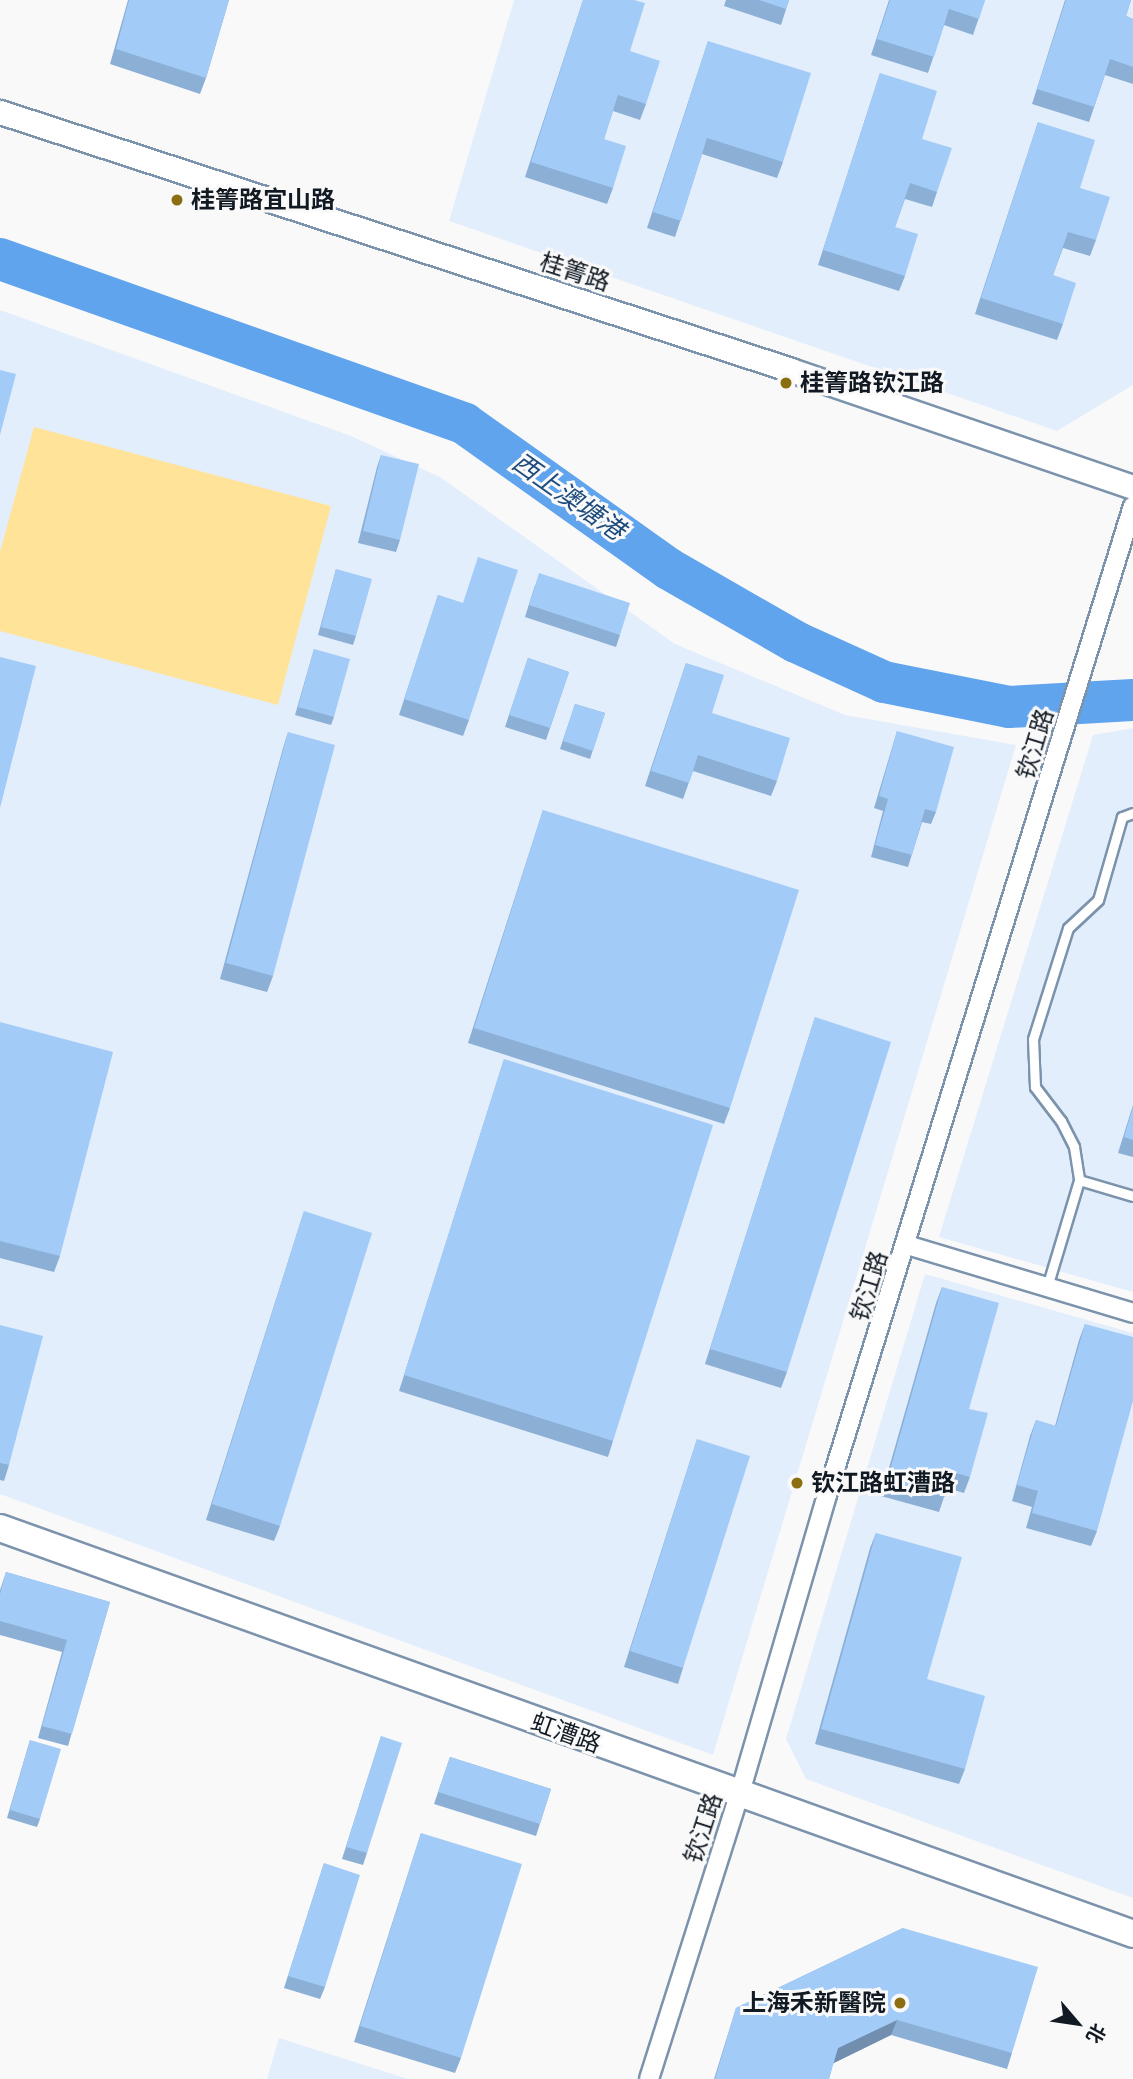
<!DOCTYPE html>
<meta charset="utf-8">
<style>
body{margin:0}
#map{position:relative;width:1133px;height:2079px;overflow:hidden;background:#f9f9f9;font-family:"Zilla Slab","Noto Sans SC",serif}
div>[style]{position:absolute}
.built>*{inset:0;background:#e3eefc}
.green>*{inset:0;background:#ffe399}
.river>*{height:42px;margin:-21px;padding:0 21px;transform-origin:21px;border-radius:21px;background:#60a4ed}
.roads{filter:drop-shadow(2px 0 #7c93ac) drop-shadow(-2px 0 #7c93ac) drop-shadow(0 2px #7c93ac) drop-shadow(0 -2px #7c93ac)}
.service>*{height:9px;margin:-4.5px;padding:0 4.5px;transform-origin:4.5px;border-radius:4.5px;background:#fff}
.minor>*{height:18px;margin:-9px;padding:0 9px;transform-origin:9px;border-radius:9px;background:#fff}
.tertiary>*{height:23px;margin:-11.5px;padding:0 11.5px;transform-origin:11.5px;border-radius:11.5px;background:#fff}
.secondary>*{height:26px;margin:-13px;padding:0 13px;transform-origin:13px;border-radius:13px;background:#fff}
.wall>*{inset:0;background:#8bafd5}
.shaded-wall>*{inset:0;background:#718eae}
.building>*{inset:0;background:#a2cbf8}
.dots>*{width:19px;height:19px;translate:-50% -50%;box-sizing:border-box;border:4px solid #f9f9f9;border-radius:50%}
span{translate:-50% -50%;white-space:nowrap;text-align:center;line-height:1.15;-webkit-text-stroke:6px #f9f9f9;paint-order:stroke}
.poi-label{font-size:24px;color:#111923;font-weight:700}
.left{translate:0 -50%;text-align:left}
.right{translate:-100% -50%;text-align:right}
.street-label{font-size:24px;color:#111923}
.water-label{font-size:26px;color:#1d4c7c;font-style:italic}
.north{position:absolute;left:1042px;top:1988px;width:70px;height:70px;-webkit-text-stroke:5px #f9f9f9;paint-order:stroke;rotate:119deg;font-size:19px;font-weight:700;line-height:28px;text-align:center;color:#111923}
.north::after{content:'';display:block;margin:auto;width:24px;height:32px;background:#111923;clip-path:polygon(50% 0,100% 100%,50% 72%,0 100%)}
</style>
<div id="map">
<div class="built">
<div style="clip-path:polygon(514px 0,1133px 0,1133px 385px,1057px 431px,449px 221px)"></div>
<div style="clip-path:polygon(0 310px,351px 436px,440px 477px,675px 644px,845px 715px,1016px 745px,713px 1755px,0 1494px)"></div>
<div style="clip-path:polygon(1133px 728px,1133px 1292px,939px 1237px,1093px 735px)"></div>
<div style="clip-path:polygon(925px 1274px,1133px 1333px,1133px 1898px,806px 1779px,786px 1739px)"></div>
<div style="clip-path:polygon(279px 2038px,408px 2079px,267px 2079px)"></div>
</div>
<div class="green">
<div style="clip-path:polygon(34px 427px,331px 506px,278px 705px,0 631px,0 552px)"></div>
</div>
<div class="river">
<div style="left:0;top:259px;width:493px;rotate:19.5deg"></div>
<div style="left:465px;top:424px;width:250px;rotate:35.4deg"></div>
<div style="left:669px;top:569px;width:146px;rotate:29.9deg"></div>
<div style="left:796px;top:642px;width:97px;rotate:24.4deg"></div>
<div style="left:884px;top:682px;width:127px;rotate:11.3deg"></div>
<div style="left:1009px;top:707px;width:124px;rotate:-3.2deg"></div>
</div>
<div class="roads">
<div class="service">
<div style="left:1133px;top:813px;width:12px;rotate:160deg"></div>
<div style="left:1122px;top:817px;width:86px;rotate:106.1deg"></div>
<div style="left:1098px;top:900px;width:41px;rotate:137deg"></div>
<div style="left:1068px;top:928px;width:116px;rotate:107.5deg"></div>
<div style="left:1033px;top:1039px;width:48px;rotate:87.6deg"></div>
<div style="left:1035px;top:1087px;width:43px;rotate:52.6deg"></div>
<div style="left:1061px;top:1121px;width:29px;rotate:63deg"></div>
<div style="left:1074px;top:1147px;width:33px;rotate:81deg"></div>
<div style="left:1079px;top:1180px;width:56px;rotate:16.5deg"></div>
<div style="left:1047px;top:1287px;width:112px;rotate:-73.3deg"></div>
</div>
<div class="minor">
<div style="left:907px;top:1245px;width:236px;rotate:16.7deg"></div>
<div style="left:649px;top:2079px;width:297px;rotate:-72.4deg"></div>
<div style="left:739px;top:1796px;width:314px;rotate:-73.7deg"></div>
<div style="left:827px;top:1495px;width:1035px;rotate:-72.81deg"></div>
</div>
<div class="tertiary">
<div style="left:0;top:112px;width:832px;rotate:18.06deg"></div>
<div style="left:791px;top:370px;width:361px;rotate:18.9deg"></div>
</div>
<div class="secondary">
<div style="left:0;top:1528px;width:1204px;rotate:19.71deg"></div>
</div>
</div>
<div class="wall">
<div style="clip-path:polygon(128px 0,229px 0,206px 78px,200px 94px,110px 64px)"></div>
<div style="clip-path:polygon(583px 0,634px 0,630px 51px,646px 104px,640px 120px,613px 111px,604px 139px,613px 188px,607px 204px,525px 177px)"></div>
<div style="clip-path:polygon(726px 0,789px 0,781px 25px,724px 6px)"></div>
<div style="clip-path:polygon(889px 0,985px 0,973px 35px,944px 25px,928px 73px,871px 55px)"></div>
<div style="clip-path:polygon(1065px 0,1131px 0,1126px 16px,1133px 19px,1133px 84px,1105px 75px,1089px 122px,1032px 104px)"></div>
<div style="clip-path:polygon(708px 41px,783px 162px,777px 178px,702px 154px,675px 237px,647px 228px)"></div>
<div style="clip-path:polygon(880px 73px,922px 139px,937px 192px,932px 207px,905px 199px,895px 227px,905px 276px,899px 291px,818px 265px)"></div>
<div style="clip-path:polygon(1038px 122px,1080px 188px,1096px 240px,1090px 256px,1063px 248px,1053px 275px,1063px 324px,1057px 340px,975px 314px)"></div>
<div style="clip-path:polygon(381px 455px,400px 540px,396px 552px,358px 543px,377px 467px)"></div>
<div style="clip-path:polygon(336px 569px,356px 636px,353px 645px,318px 635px)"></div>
<div style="clip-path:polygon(535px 585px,620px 635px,616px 647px,525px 617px)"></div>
<div style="clip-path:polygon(438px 595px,462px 603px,469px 720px,463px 736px,399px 715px)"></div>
<div style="clip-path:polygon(314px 649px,334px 717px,331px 725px,295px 715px)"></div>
<div style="clip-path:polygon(528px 658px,569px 672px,546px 740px,505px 727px)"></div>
<div style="clip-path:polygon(686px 663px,712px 713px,777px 781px,771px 796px,693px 771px,683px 799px,645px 786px)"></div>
<div style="clip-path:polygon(575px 704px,605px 713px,590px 759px,560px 749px)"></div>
<div style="clip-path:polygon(897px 731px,936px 812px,931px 824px,922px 822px,908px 867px,871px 857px,883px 811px,874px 808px)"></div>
<div style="clip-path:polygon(288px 732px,273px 976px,267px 992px,220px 979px,283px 748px)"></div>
<div style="clip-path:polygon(543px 810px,730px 1108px,724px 1124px,468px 1043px)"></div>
<div style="clip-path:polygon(815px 1017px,787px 1372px,781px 1388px,705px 1364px)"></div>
<div style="clip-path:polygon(0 1022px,60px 1256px,54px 1272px,0 1258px)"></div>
<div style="clip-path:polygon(504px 1059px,613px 1441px,608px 1457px,399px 1391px)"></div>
<div style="clip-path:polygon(1133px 1105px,1133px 1157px,1118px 1153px)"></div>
<div style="clip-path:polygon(304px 1211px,280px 1526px,274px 1541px,206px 1520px)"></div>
<div style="clip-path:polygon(942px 1287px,969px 1409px,970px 1477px,964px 1493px,947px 1488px,939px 1512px,881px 1496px,936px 1303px)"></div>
<div style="clip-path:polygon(1085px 1324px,1097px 1531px,1091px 1546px,1026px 1528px,1032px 1507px,1012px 1501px,1030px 1436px,1036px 1420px,1055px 1426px,1079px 1340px)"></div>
<div style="clip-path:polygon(0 1325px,9px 1465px,4px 1481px,0 1480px)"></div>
<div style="clip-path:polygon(697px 1439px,683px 1668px,678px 1684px,624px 1667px)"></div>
<div style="clip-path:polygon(876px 1533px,927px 1679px,965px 1769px,959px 1784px,815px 1744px,870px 1548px)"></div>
<div style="clip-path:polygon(6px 1572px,110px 1602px,68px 1746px,38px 1738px,62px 1652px,0 1635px,0 1590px)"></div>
<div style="clip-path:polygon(381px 1736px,367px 1853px,363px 1865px,342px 1859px)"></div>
<div style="clip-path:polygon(30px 1740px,40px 1819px,37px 1827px,7px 1818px)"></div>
<div style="clip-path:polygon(450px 1757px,551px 1789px,536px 1836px,434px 1804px)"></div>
<div style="clip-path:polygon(421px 1833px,461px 2058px,455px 2073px,354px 2042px)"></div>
<div style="clip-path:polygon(324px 1863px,325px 1987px,320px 1999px,284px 1988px)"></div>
<div style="clip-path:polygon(903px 1928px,1012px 2053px,1007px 2069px,891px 2035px,833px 2063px,829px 2079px,714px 2079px,736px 2008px)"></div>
</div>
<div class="shaded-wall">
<div style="clip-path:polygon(897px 2020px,891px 2035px,832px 2064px,838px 2048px)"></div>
</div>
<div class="building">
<div style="clip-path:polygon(129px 0,229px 0,206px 78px,116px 49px)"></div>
<div style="clip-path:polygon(583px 0,634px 0,645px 3px,630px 51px,660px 61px,646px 104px,618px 95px,604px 139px,626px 146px,613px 188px,531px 162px)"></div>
<div style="clip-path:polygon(759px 0,789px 0,786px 9px)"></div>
<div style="clip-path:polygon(890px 0,985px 0,979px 19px,949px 9px,934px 57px,877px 39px)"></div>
<div style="clip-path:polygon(1066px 0,1131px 0,1126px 16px,1133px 19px,1133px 67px,1110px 59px,1094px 107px,1037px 89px)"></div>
<div style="clip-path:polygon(708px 41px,811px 73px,783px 162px,707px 138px,681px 221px,653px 212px)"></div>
<div style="clip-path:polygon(880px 73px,937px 91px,922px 139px,952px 148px,937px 192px,910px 183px,895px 227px,918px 234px,905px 276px,823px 250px)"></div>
<div style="clip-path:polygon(1038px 122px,1095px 140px,1080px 188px,1110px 197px,1096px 240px,1068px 232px,1053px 275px,1076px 283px,1063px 324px,981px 298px)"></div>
<div style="clip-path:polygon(0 370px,16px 374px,0 435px)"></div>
<div style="clip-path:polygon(381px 455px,419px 464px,400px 540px,363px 531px)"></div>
<div style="clip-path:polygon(478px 557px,518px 570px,469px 720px,404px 699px,438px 595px,463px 603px)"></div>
<div style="clip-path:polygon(336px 569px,372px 579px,356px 636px,321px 627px)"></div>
<div style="clip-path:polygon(539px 573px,630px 603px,620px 635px,529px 605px)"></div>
<div style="clip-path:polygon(314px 649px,350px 659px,334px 717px,298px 707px)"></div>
<div style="clip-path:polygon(0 657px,36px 666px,0 808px)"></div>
<div style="clip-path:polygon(528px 658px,569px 672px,550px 728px,509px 715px)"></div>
<div style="clip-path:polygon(686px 663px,724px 675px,712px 713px,790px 738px,777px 781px,698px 755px,689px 783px,651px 771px)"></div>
<div style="clip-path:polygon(575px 704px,605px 713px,593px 751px,563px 741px)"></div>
<div style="clip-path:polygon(897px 731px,954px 747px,936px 812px,925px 809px,912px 855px,875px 845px,888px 799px,879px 796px)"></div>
<div style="clip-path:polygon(288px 732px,335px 745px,273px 976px,226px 963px)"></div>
<div style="clip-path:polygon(543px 810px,799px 890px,730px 1108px,474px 1028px)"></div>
<div style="clip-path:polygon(815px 1017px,891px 1042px,787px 1372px,710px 1349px)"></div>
<div style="clip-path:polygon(0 1022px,113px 1052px,60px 1256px,0 1241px)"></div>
<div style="clip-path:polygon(504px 1059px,713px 1125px,613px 1441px,404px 1375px)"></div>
<div style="clip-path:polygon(1133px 1107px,1133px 1140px,1124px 1137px)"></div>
<div style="clip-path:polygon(304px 1211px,372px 1233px,280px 1526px,212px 1504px)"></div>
<div style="clip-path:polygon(942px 1287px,999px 1303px,969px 1409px,988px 1413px,970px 1477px,952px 1472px,945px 1497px,887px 1481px)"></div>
<div style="clip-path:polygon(1085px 1324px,1133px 1337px,1133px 1401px,1097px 1531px,1032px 1513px,1038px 1491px,1017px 1485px,1036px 1420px,1056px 1426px)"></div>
<div style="clip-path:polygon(0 1325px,43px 1336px,9px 1465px,0 1463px)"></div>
<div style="clip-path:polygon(697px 1439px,750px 1456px,683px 1668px,630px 1651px)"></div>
<div style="clip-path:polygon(876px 1533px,962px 1557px,927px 1679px,985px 1696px,965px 1769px,821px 1729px)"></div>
<div style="clip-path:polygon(6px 1572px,110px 1602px,72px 1734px,42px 1726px,67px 1640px,0 1621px,0 1594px)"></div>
<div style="clip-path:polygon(381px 1736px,402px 1743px,367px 1853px,346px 1847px)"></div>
<div style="clip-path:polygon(30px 1740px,61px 1749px,40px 1819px,10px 1810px)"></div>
<div style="clip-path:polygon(450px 1757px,551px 1789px,540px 1824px,438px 1792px)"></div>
<div style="clip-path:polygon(421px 1833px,522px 1864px,461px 2058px,360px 2026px)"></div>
<div style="clip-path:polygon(324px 1863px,360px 1875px,325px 1987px,288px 1976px)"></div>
<div style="clip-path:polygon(903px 1928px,1038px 1967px,1012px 2053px,897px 2020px,838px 2048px,829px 2079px,715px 2079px,736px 2008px)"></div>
</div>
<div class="dots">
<div style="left:177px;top:200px;background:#8b6e10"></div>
<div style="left:786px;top:383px;background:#8b6e10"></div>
<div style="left:797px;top:1483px;background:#8b6e10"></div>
<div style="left:900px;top:2003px;background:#8b6e10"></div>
</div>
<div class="poi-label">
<span class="left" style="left:191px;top:200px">桂箐路宜山路</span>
<span class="left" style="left:800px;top:383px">桂箐路钦江路</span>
<span class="left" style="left:811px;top:1483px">钦江路虹漕路</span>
<span class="right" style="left:886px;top:2003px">上海禾新醫院</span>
</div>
<div class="street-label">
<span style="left:575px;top:272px;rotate:18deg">桂箐路</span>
<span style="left:1035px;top:744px;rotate:-73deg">钦江路</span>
<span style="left:869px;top:1286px;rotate:-73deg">钦江路</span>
<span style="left:566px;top:1733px;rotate:20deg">虹漕路</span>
<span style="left:703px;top:1828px;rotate:-72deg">钦江路</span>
</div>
<div class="water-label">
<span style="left:568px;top:497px;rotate:35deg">西上澳塘港</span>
</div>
<div class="north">北</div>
</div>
